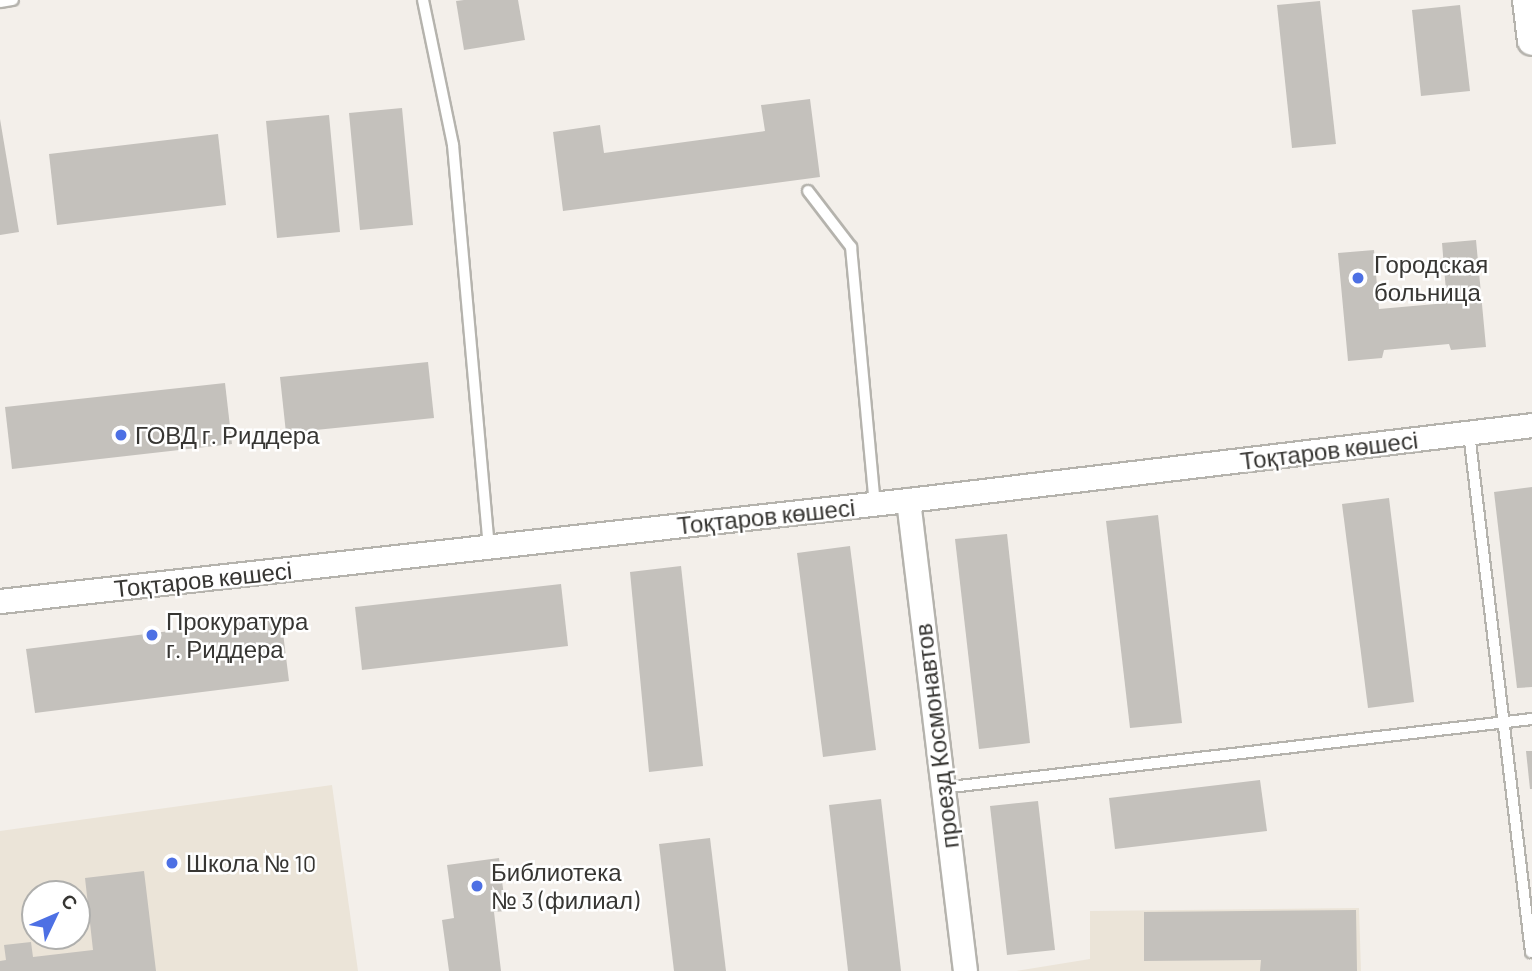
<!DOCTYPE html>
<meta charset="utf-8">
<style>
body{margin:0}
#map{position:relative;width:1532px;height:971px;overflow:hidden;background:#f3efea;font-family:Barlow,sans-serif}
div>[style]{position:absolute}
.built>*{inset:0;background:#ebe4d8}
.building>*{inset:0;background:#c4c1bc}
.roads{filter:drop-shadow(2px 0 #b5b3ad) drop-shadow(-2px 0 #b5b3ad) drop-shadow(0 2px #b5b3ad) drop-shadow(0 -2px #b5b3ad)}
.service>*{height:10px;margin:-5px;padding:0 5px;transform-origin:5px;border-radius:5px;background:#fff}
.minor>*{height:23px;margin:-11.5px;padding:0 11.5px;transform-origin:11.5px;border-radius:11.5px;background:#fff}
.tertiary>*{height:28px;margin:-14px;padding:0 14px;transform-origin:14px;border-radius:14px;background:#fff}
.dots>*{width:19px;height:19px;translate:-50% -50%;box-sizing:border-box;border:4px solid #fff;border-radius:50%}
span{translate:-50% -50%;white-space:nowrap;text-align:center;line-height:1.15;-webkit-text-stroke:5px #fff;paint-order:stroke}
.poi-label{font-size:24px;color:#373633}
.left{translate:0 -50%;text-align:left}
.street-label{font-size:24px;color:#373633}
.north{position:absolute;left:21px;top:880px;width:70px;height:70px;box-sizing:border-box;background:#fff;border:2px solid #afafad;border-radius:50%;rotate:46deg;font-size:19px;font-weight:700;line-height:28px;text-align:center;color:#373633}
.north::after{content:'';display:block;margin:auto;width:24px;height:32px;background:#4d70e4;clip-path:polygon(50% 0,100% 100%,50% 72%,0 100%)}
</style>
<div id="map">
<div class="built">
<div style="clip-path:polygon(evenodd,332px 785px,358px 971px,0 971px,0 831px,332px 785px,35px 894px,77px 894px,77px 936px,35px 936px,35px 894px)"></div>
<div style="clip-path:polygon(1359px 908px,1361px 971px,1016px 971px,1090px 959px,1090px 911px)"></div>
</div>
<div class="building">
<div style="clip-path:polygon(464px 0,518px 0,525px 40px,464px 50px,456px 1px)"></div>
<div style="clip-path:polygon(1320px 1px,1336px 144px,1292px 148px,1277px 5px)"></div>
<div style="clip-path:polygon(1460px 5px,1470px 91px,1421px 96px,1412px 10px)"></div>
<div style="clip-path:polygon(810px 99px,820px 177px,563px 211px,553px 132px,600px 125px,604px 153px,765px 131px,761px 105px)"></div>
<div style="clip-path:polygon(402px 108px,413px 225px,360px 230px,349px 113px)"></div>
<div style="clip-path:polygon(329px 115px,340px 232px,277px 238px,266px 121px)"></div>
<div style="clip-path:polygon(0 119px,19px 232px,0 235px)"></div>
<div style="clip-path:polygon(218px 134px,226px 205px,57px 225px,49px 154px)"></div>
<div style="clip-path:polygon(1476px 240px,1486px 347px,1451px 350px,1449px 344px,1384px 350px,1382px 358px,1348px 361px,1338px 253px,1374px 250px,1379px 309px,1447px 303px,1442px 243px)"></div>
<div style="clip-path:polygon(428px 362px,434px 418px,286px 433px,280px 377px)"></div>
<div style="clip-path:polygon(225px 383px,232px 444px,12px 469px,5px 407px)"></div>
<div style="clip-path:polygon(1532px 487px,1532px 687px,1517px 688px,1494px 492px)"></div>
<div style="clip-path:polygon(1389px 498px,1414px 702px,1368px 708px,1342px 504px)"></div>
<div style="clip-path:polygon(1158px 515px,1182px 723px,1130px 728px,1106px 521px)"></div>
<div style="clip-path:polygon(1007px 534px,1030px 743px,979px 749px,955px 539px)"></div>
<div style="clip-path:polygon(850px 546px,876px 750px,823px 757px,797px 553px)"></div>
<div style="clip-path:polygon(681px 566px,703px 766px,649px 772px,630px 572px)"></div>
<div style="clip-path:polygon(561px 584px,568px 646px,362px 670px,355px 607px)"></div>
<div style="clip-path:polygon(281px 617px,289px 681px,35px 713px,26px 649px)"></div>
<div style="clip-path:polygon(1526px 751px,1532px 751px,1532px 789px,1530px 789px)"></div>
<div style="clip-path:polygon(1260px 780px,1267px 831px,1115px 849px,1109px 798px)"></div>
<div style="clip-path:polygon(881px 799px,901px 971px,848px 971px,829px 805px)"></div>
<div style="clip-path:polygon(1038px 801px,1055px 950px,1007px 955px,990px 806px)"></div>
<div style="clip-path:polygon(710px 838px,726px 971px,674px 971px,659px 844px)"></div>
<div style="clip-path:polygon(499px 858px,506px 911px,494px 912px,501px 971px,449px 971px,442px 920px,454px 918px,447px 865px)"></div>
<div style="clip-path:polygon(144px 871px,156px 971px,0 971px,0 961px,6px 960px,4px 945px,31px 942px,33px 957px,93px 950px,85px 878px)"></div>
<div style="clip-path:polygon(1356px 910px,1357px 971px,1260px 971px,1261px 960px,1144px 961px,1144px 912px)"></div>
</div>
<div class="roads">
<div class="service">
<div style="left:423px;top:0;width:148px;rotate:78.3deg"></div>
<div style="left:453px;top:145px;width:404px;rotate:84.9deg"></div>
<div style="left:0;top:2px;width:13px;rotate:-9deg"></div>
<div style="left:808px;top:191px;width:71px;rotate:52.5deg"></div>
<div style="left:851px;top:247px;width:258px;rotate:84.7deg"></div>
<div style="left:1469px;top:433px;width:523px;rotate:83.19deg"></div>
<div style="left:942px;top:788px;width:594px;rotate:-6.67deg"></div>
</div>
<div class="minor">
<div style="left:908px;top:500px;width:474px;rotate:83.1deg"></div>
<div style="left:0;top:601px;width:914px;rotate:-6.35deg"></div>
<div style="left:908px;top:500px;width:628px;rotate:-6.85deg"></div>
</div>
<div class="tertiary">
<div style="left:1527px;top:0;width:41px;rotate:83deg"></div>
</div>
</div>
<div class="dots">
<div style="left:1358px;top:278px;background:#4d70e4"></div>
<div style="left:121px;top:435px;background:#4d70e4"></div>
<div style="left:152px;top:635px;background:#4d70e4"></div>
<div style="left:172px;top:863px;background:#4d70e4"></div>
<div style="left:477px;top:886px;background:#4d70e4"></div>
</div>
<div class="poi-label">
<span class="left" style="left:1374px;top:278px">Городская<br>больница</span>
<span class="left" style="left:135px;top:435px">ГОВД г. Риддера</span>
<span class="left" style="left:166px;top:635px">Прокуратура<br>г. Риддера</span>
<span class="left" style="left:186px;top:863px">Школа № 10</span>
<span class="left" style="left:491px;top:886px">Библиотека<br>№ 3 (филиал)</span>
</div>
<div class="street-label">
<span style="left:1329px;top:450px;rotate:-7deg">Тоқтаров көшесі</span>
<span style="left:766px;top:516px;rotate:-6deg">Тоқтаров көшесі</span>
<span style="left:203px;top:579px;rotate:-6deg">Тоқтаров көшесі</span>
<span style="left:936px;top:736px;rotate:-97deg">проезд Космонавтов</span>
</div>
<div class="north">С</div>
</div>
